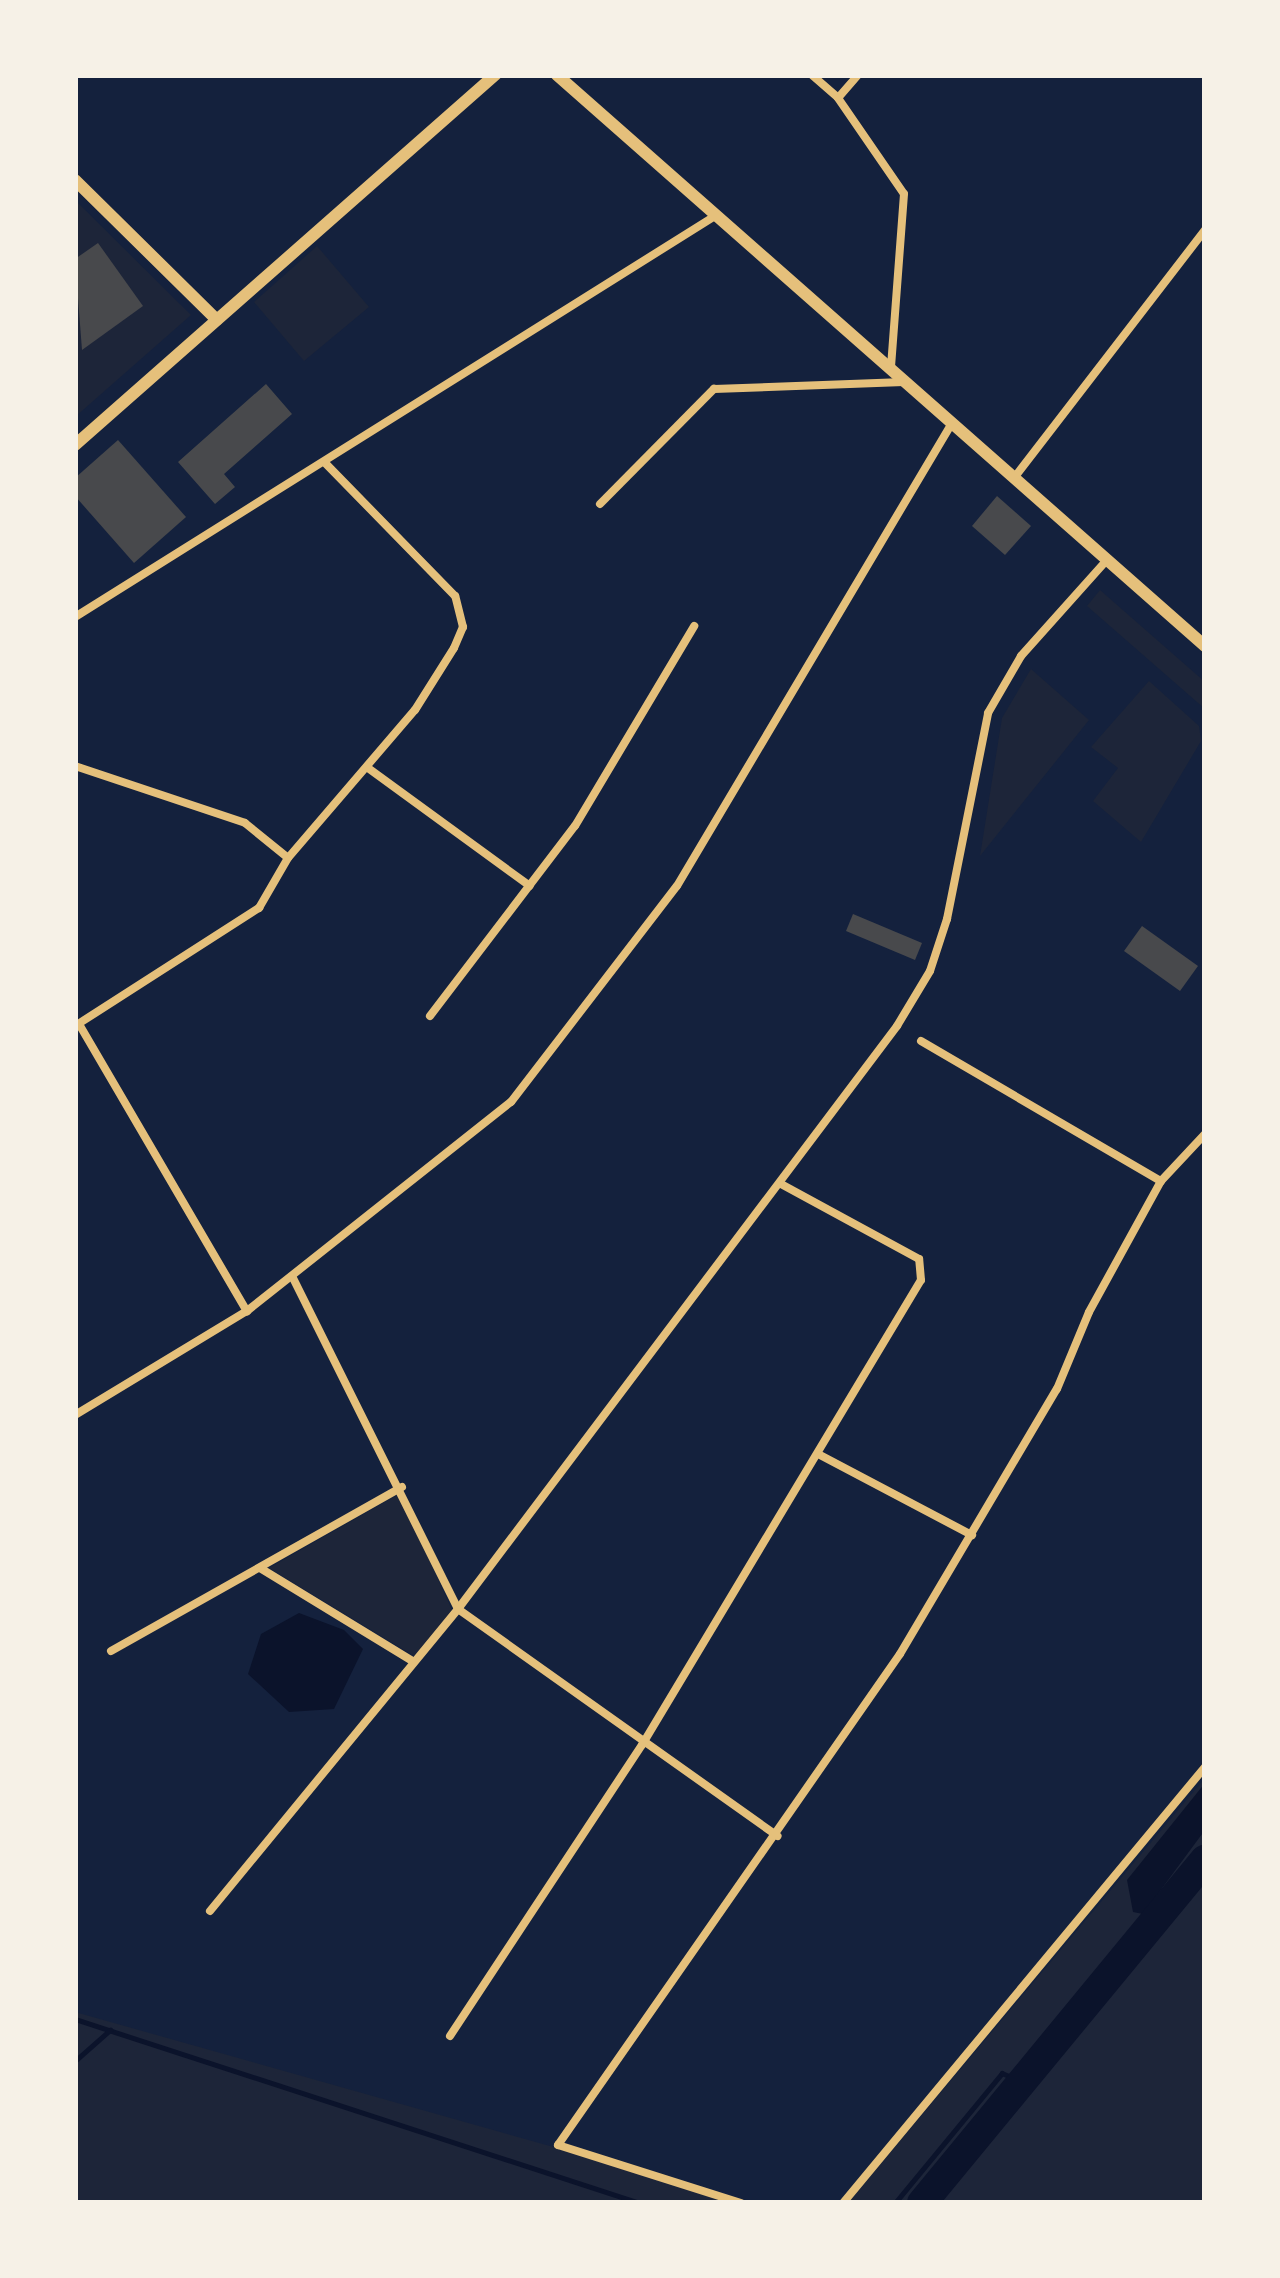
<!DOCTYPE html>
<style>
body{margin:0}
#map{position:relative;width:1280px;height:2278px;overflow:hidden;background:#14213d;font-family:Manrope,sans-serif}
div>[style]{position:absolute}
.green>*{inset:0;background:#1d2539}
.water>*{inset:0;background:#0b132b}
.stream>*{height:4.5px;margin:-2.25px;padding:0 2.25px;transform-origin:2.25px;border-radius:2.25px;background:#0b132b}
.river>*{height:30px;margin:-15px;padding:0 15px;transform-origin:15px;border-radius:15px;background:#0b132b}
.building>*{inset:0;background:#48494c}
.minor>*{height:8px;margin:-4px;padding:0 4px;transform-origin:4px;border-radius:4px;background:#e5c07b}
.secondary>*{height:12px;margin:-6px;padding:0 6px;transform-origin:6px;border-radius:6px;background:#e5c07b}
span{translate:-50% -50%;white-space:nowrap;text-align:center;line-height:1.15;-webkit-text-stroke:9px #f6f1e7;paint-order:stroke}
.frame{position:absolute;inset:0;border:78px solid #f6f1e7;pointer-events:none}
</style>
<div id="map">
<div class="green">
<div style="clip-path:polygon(75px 200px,191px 315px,75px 417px)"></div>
<div style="clip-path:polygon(317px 246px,369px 307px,304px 361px,254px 302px)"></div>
<div style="clip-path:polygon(1100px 590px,1205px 682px,1205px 709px,1087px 606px)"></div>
<div style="clip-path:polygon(1031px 669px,1089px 720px,980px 856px,1002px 718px)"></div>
<div style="clip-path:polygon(1149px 681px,1199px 726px,1201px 741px,1141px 842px,1093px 801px,1118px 768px,1091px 747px)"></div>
<div style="clip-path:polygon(399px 1494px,452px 1610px,414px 1656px,269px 1568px)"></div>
<div style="clip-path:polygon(1205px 1778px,1205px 2203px,848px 2203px)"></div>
<div style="clip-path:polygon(75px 2012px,557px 2148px,732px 2203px,75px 2203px)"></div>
</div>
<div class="water">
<div style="clip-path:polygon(299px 1613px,344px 1630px,363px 1649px,334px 1709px,289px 1712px,248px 1674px,261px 1634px)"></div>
<div style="clip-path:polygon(1205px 1783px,1205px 1830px,1143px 1914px,1133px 1912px,1127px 1880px)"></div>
</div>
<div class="stream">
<div style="left:75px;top:2019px;width:594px;rotate:18.04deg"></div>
<div style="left:75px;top:2061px;width:47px;rotate:-41.5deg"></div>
<div style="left:895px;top:2203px;width:168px;rotate:-50.5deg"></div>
<div style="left:1002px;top:2073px;width:23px;rotate:23deg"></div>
</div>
<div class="river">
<div style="left:922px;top:2203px;width:445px;rotate:-50.5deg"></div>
</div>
<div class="building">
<div style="clip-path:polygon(98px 243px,143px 306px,82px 350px,75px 259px)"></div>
<div style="clip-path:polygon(266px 384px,292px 414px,224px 474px,235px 487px,215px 504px,178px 462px)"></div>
<div style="clip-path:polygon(118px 440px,186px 517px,134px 563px,75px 496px,75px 478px)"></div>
<div style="clip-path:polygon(997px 496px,1031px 526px,1005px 555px,972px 526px)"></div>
<div style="clip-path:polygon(853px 914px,922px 943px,915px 960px,846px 931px)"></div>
<div style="clip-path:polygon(1142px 926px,1198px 966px,1180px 991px,1124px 951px)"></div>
</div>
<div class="minor">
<div style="left:812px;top:75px;width:35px;rotate:41deg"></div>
<div style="left:858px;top:75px;width:30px;rotate:131deg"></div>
<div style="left:838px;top:98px;width:116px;rotate:55.5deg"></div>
<div style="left:904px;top:194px;width:173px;rotate:94.3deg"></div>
<div style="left:1014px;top:478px;width:313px;rotate:-52.4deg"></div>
<div style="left:600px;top:504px;width:162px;rotate:-45.3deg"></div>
<div style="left:714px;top:389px;width:190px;rotate:-2.1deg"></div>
<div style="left:75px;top:617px;width:755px;rotate:-32.07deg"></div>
<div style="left:75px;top:766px;width:179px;rotate:18.5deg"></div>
<div style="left:245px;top:823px;width:55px;rotate:39.1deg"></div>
<div style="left:368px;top:768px;width:200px;rotate:36.1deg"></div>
<div style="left:430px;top:1016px;width:239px;rotate:-52.7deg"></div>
<div style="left:575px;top:826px;width:233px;rotate:-59.2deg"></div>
<div style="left:79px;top:1024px;width:333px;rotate:59.7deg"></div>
<div style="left:75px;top:1026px;width:219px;rotate:-32.7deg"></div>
<div style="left:259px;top:908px;width:58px;rotate:-59.9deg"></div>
<div style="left:288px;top:858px;width:195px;rotate:-49.4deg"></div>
<div style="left:415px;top:710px;width:73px;rotate:-57.8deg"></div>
<div style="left:454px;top:648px;width:23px;rotate:-67deg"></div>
<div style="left:463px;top:627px;width:32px;rotate:-104deg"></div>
<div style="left:455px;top:596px;width:185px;rotate:-134.3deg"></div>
<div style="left:921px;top:1041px;width:278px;rotate:30.3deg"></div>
<div style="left:292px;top:1276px;width:372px;rotate:63.5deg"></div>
<div style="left:458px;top:1609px;width:392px;rotate:35.4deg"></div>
<div style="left:75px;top:1415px;width:201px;rotate:-31.2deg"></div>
<div style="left:247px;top:1311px;width:337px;rotate:-38.4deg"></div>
<div style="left:511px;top:1102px;width:272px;rotate:-52.5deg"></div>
<div style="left:677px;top:886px;width:539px;rotate:-59.29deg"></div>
<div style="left:820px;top:1455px;width:172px;rotate:27.8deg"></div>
<div style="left:260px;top:1568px;width:180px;rotate:31.4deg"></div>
<div style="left:111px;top:1651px;width:334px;rotate:-29.4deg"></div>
<div style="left:210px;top:1911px;width:391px;rotate:-50.6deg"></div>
<div style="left:458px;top:1609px;width:730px;rotate:-53.02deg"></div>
<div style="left:897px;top:1026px;width:64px;rotate:-59deg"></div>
<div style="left:930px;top:971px;width:55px;rotate:-71.9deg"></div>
<div style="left:947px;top:919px;width:210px;rotate:-78.7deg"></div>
<div style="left:988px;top:713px;width:66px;rotate:-59.9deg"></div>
<div style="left:1021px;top:656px;width:127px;rotate:-48.2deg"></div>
<div style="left:450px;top:2036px;width:349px;rotate:-56.6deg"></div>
<div style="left:642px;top:1745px;width:542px;rotate:-59.04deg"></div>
<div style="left:921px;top:1280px;width:21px;rotate:-95deg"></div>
<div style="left:919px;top:1259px;width:157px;rotate:-151.5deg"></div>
<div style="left:741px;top:2203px;width:192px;rotate:-162.4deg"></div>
<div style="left:558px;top:2145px;width:598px;rotate:-55.14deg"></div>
<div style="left:900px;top:1654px;width:308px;rotate:-59.4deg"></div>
<div style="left:1057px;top:1389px;width:83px;rotate:-67.4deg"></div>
<div style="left:1089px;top:1312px;width:149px;rotate:-61.2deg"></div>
<div style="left:1161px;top:1181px;width:64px;rotate:-46.9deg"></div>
<div style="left:843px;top:2203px;width:567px;rotate:-50.3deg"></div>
</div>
<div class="secondary">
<div style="left:557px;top:75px;width:864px;rotate:41.39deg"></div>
<div style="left:75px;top:180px;width:199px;rotate:44.6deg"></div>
<div style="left:75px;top:445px;width:560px;rotate:-41.38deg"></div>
</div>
<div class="frame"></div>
</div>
